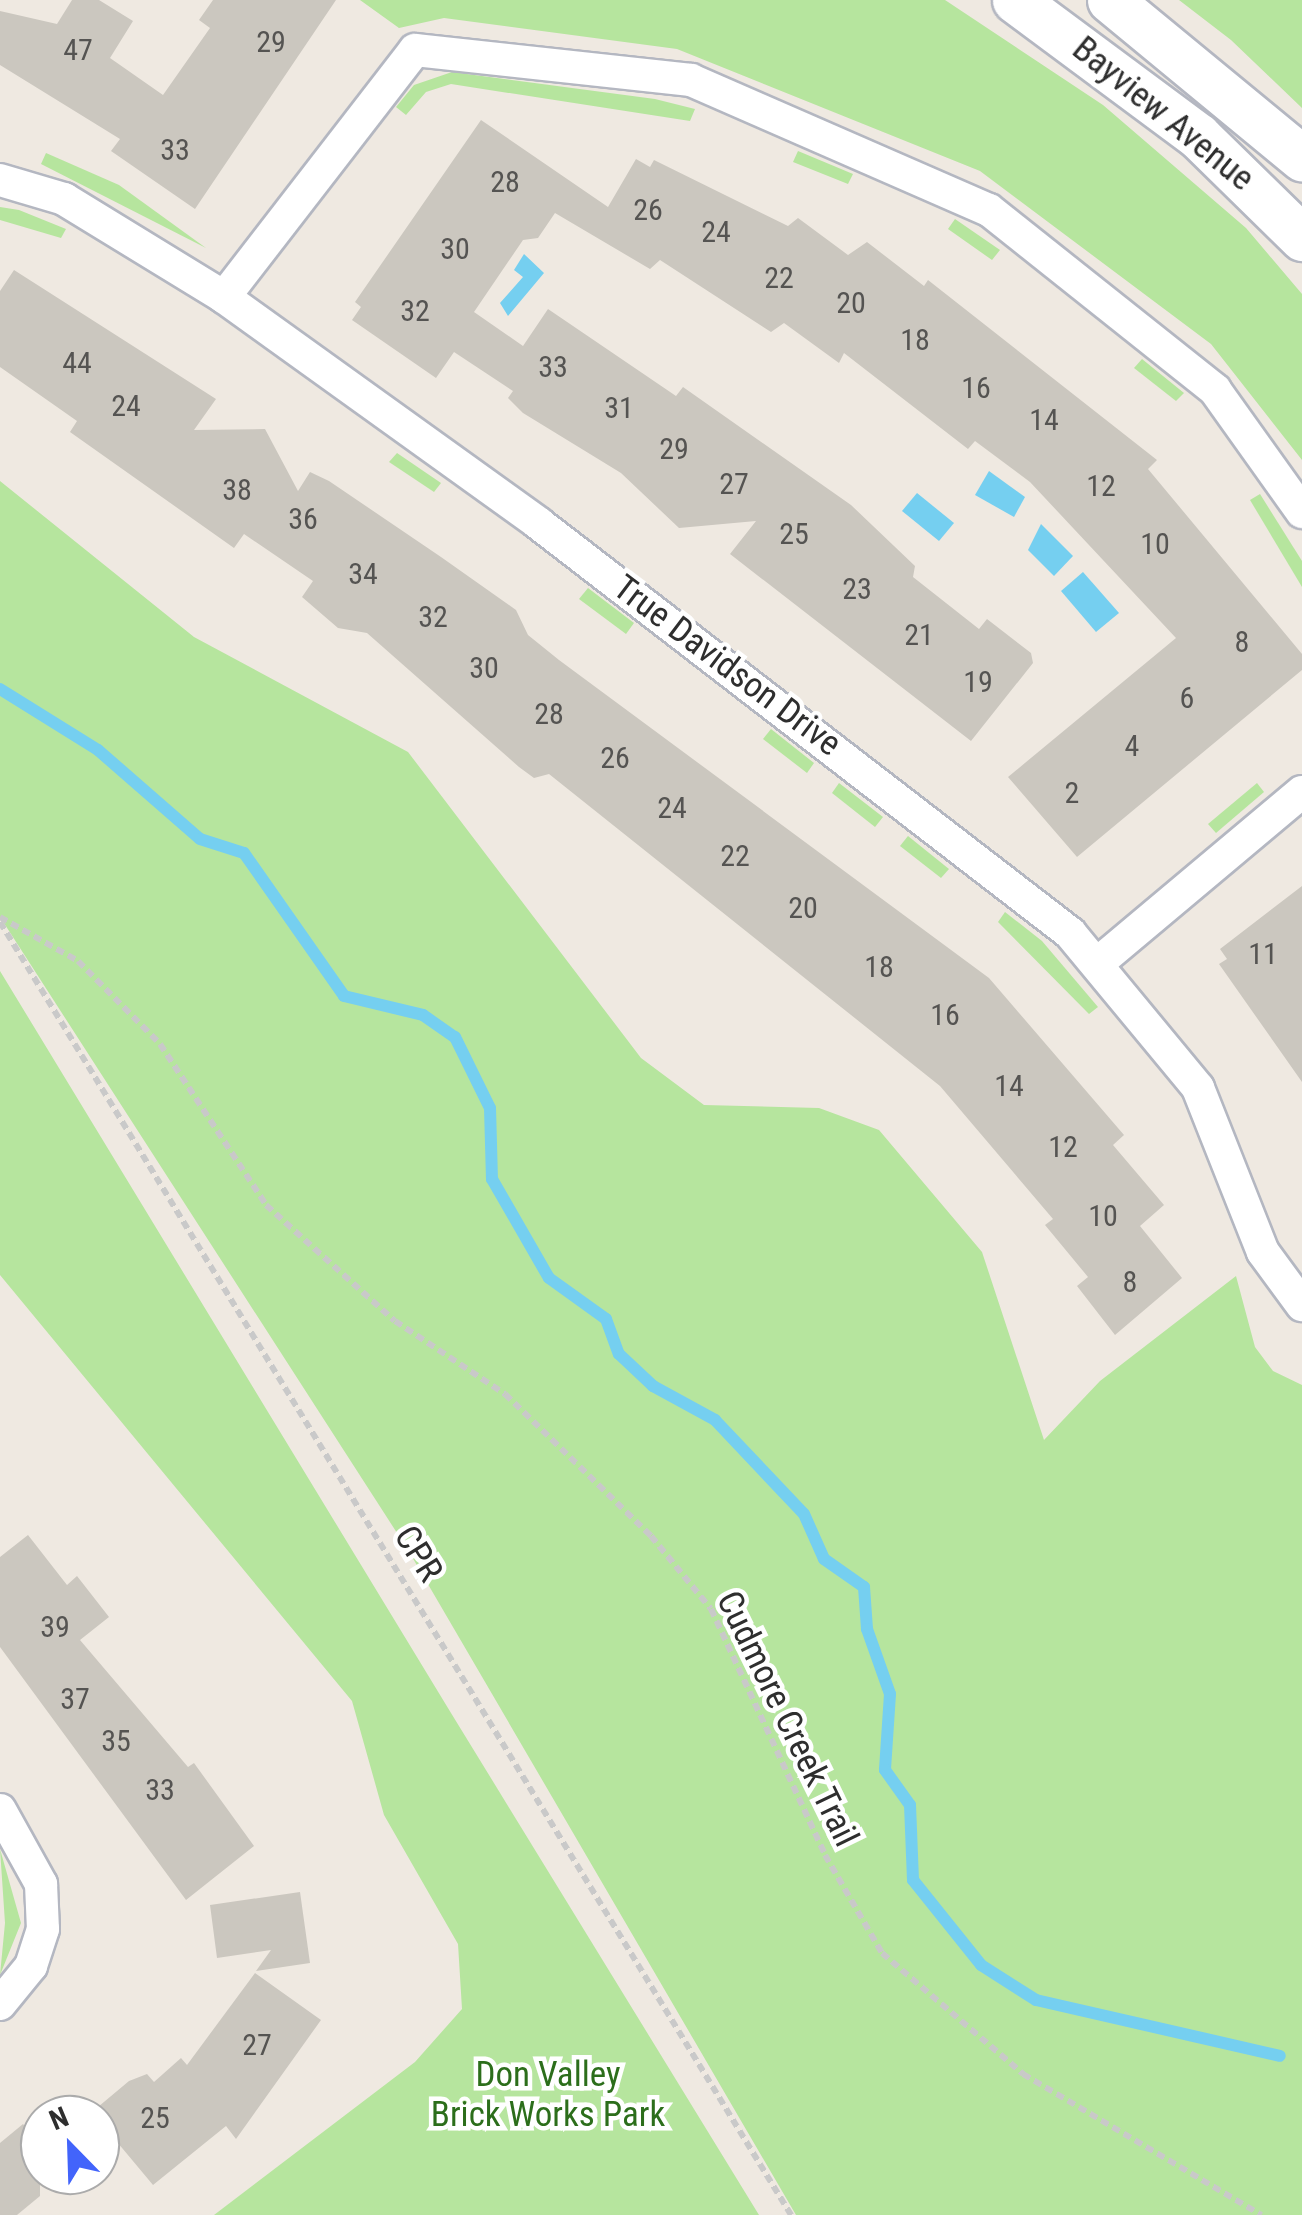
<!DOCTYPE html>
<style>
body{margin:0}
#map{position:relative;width:1302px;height:2215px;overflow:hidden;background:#efe9e1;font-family:"Roboto Condensed",sans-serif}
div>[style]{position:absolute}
.green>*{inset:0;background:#b6e59e}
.water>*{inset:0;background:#75cff0}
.stream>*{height:12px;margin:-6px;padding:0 6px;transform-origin:6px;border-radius:6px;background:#75cff0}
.building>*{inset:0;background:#cbc7bf}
.path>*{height:6px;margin-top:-3px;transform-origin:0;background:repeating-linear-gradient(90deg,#c9c9c9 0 8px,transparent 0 13px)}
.roads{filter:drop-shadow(2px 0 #b4b7c1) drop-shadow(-2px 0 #b4b7c1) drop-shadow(0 2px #b4b7c1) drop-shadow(0 -2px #b4b7c1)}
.minor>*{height:32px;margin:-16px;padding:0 16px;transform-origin:16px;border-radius:16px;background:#fff}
.secondary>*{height:45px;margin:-22.5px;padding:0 22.5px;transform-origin:22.5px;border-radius:22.5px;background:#fff}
span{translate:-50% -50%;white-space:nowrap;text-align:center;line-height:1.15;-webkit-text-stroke:9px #fff;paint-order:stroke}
.number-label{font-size:30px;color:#555452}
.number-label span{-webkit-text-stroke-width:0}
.street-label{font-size:35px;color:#2e2e2e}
.park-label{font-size:35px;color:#2c6e1b}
.north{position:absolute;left:20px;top:2095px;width:100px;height:100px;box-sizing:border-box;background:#fff;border:2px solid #ababab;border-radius:50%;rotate:337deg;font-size:28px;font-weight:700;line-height:40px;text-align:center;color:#2e2e2e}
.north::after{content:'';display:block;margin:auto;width:35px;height:45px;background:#4264fb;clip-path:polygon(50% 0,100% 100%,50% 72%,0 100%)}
</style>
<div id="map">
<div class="green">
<div style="clip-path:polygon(360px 0,945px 0,1103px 105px,1246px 228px,1302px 294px,1302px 460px,1211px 344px,980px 171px,677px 49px,444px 18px,399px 28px)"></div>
<div style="clip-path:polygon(1179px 0,1302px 0,1302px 108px,1231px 40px)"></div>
<div style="clip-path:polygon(452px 72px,655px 99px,695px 109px,690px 121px,451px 84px,426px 92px,406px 115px,396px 107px,414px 85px)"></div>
<div style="clip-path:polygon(798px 151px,853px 174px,848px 184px,793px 162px)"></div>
<div style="clip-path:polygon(46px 153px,119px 185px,206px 248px,41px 164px)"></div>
<div style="clip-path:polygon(0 207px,19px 210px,66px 229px,61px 238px,0 220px)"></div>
<div style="clip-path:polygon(955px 219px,1000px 250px,992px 260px,948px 229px)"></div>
<div style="clip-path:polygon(1142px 359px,1184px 393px,1176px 401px,1134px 368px)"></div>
<div style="clip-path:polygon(397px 453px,441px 483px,434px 492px,389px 462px)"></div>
<div style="clip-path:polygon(0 481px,194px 637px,408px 752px,641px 1058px,704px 1105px,819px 1108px,879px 1130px,982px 1252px,1044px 1440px,1100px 1381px,1236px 1276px,1255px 1347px,1273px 1371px,1302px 1385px,1302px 2215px,796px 2215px,408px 1550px,0 917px)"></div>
<div style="clip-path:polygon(1260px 494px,1302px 561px,1302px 587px,1250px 500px)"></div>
<div style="clip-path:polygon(588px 588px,634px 623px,626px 634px,579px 599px)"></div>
<div style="clip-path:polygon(771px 729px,814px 763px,807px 773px,763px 739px)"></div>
<div style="clip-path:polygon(839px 783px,883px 817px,875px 827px,832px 793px)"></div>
<div style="clip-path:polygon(1257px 783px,1264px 792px,1216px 833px,1208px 824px)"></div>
<div style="clip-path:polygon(908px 836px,949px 869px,941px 878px,900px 846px)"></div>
<div style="clip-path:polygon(1005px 912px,1042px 941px,1098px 1007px,1089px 1014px,998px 922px)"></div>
<div style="clip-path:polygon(0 971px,451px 1713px,759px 2215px,214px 2215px,415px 2062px,462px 2009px,458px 1944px,384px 1815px,352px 1701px,0 1275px)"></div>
<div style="clip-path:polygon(0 1849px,21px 1923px,0 1975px,5px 1923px)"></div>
</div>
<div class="water">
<div style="clip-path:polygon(524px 254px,544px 273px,508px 316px,500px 303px,523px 277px,514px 270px)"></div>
<div style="clip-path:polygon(989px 471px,1025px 497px,1014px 517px,975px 495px)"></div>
<div style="clip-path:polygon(917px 493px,954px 523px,939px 541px,902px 511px)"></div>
<div style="clip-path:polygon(1041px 524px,1073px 556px,1054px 576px,1028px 550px)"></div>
<div style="clip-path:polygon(1083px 572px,1119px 613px,1096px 632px,1061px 591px)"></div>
</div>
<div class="stream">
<div style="left:0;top:689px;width:115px;rotate:31.9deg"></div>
<div style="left:98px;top:750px;width:135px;rotate:41.1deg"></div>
<div style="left:200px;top:839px;width:46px;rotate:17.7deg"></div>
<div style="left:244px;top:853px;width:174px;rotate:55deg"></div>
<div style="left:344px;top:996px;width:81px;rotate:13.5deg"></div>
<div style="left:423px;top:1015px;width:39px;rotate:35deg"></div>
<div style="left:455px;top:1037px;width:79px;rotate:63.8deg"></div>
<div style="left:490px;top:1108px;width:71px;rotate:88.4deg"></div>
<div style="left:492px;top:1179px;width:114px;rotate:60.1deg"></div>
<div style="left:549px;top:1278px;width:70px;rotate:35.7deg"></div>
<div style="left:606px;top:1319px;width:37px;rotate:70deg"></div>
<div style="left:619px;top:1354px;width:47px;rotate:43.3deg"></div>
<div style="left:653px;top:1386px;width:71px;rotate:28.7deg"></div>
<div style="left:715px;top:1420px;width:129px;rotate:46.6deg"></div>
<div style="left:804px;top:1514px;width:49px;rotate:66deg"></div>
<div style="left:824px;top:1559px;width:49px;rotate:35deg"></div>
<div style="left:864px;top:1587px;width:42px;rotate:85.9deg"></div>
<div style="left:867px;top:1629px;width:69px;rotate:70.5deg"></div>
<div style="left:890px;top:1694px;width:76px;rotate:93.8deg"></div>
<div style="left:885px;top:1770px;width:43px;rotate:54.5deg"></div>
<div style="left:910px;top:1805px;width:75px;rotate:87.7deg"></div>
<div style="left:913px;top:1880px;width:109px;rotate:51.3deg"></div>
<div style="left:981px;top:1965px;width:65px;rotate:32.5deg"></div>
<div style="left:1036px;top:2000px;width:250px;rotate:12.9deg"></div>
</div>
<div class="building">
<div style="clip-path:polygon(72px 0,99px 0,133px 21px,110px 58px,163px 95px,210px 28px,199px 20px,213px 0,336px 0,195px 209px,111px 151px,120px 139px,0 65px,0 11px,57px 24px)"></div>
<div style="clip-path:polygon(481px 120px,608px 207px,636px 159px,650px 167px,654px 160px,788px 226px,798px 218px,848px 255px,867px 242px,924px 286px,928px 280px,1157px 460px,1148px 469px,1302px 654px,1302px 670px,1077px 857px,1008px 777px,1176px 638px,1030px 482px,975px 441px,968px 449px,844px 353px,839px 363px,784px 323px,771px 332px,660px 260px,650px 269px,555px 213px,538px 238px,523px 240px,474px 312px,523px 346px,548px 309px,676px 396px,683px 387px,851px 505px,915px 566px,913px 577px,979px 629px,987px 619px,1031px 653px,1033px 663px,971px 741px,730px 554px,756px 521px,679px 528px,621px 473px,523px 413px,508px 398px,513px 391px,454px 352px,436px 378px,352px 320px,361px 307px,355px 302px)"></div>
<div style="clip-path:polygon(14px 270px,216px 399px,194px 430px,265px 429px,298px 491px,310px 472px,329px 481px,441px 557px,516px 610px,528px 635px,559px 660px,989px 978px,1124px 1135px,1113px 1145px,1164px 1205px,1140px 1226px,1182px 1278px,1115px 1335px,1077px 1286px,1088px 1277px,1045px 1225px,1053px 1219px,940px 1086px,549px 774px,534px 778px,519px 767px,367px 633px,338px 628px,302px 597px,313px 581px,244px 534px,234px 548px,70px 432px,77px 421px,0 367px,0 291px)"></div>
<div style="clip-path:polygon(1302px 886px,1302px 1082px,1219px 964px,1227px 959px,1220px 949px)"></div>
<div style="clip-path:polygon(28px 1535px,67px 1585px,77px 1576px,109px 1617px,80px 1640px,188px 1767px,194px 1763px,254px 1846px,186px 1900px,0 1647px,0 1557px)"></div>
<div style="clip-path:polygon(300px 1892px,310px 1963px,256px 1971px,271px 1950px,217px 1958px,210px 1905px)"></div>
<div style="clip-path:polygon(255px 1973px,321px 2020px,236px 2139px,226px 2126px,153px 2185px,92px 2112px,129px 2081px,147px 2074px,154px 2082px,181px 2058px,187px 2065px)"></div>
<div style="clip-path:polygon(23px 2124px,40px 2145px,40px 2196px,17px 2215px,0 2215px,0 2143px)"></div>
</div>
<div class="path">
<div style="left:0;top:917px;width:90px;rotate:29.4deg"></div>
<div style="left:78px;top:961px;width:117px;rotate:45.3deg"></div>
<div style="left:160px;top:1044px;width:193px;rotate:56.6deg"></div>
<div style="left:266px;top:1205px;width:173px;rotate:42deg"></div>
<div style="left:395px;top:1321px;width:132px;rotate:33.6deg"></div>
<div style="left:505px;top:1394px;width:204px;rotate:44.2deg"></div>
<div style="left:651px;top:1536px;width:94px;rotate:50.6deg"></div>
<div style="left:711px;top:1609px;width:271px;rotate:65.1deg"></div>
<div style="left:825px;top:1855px;width:113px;rotate:59.8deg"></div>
<div style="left:882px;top:1953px;width:186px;rotate:40.6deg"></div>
<div style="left:1023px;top:2074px;width:277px;rotate:30.6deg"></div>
<div style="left:0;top:922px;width:1516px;rotate:58.54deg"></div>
</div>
<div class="roads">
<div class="minor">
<div style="left:0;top:180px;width:67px;rotate:16.5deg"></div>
<div style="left:64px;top:199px;width:188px;rotate:31.5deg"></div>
<div style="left:224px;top:297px;width:387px;rotate:35.7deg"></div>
<div style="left:538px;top:523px;width:672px;rotate:37.62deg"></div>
<div style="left:1070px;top:933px;width:201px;rotate:50.4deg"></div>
<div style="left:1198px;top:1088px;width:176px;rotate:68.4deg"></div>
<div style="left:1263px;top:1252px;width:66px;rotate:53.7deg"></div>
<div style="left:224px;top:297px;width:312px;rotate:-52.3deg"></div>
<div style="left:415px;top:50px;width:278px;rotate:6.2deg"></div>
<div style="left:691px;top:80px;width:325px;rotate:23.6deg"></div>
<div style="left:989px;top:210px;width:289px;rotate:38.5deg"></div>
<div style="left:1215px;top:390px;width:150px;rotate:54.5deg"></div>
<div style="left:1098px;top:963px;width:266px;rotate:-40deg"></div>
<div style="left:0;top:1810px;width:85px;rotate:61deg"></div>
<div style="left:41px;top:1884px;width:45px;rotate:87.5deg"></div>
<div style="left:43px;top:1929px;width:39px;rotate:108deg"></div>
<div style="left:31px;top:1966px;width:49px;rotate:129.2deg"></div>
</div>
<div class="secondary">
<div style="left:1015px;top:0;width:228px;rotate:36.6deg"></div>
<div style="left:1198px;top:136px;width:146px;rotate:44.4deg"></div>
<div style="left:1110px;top:0;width:249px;rotate:39.5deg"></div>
</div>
</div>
<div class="number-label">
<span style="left:271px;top:42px">29</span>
<span style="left:78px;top:50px">47</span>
<span style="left:175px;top:150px">33</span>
<span style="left:505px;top:182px">28</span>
<span style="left:648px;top:210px">26</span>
<span style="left:716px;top:232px">24</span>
<span style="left:455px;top:249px">30</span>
<span style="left:779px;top:278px">22</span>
<span style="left:851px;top:303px">20</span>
<span style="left:415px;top:311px">32</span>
<span style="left:915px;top:340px">18</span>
<span style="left:77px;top:363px">44</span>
<span style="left:553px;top:367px">33</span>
<span style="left:976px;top:388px">16</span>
<span style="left:126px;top:406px">24</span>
<span style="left:619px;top:408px">31</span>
<span style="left:1044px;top:420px">14</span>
<span style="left:674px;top:449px">29</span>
<span style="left:734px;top:484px">27</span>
<span style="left:1101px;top:486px">12</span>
<span style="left:237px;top:490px">38</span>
<span style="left:303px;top:519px">36</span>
<span style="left:794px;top:534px">25</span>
<span style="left:1155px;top:544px">10</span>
<span style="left:363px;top:574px">34</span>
<span style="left:857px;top:589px">23</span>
<span style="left:433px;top:617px">32</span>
<span style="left:919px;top:635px">21</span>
<span style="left:1242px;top:642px">8</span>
<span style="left:484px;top:668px">30</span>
<span style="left:978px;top:682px">19</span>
<span style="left:1187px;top:698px">6</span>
<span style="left:549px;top:714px">28</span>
<span style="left:1132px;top:746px">4</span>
<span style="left:615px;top:758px">26</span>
<span style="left:1072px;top:793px">2</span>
<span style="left:672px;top:808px">24</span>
<span style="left:735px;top:856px">22</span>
<span style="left:803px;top:908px">20</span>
<span style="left:1263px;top:954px">11</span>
<span style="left:879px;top:967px">18</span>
<span style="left:945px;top:1015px">16</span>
<span style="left:1009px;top:1086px">14</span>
<span style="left:1063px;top:1147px">12</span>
<span style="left:1103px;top:1216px">10</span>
<span style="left:1130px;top:1282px">8</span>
<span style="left:55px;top:1627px">39</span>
<span style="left:75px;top:1699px">37</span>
<span style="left:116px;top:1741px">35</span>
<span style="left:160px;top:1790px">33</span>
<span style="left:257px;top:2045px">27</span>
<span style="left:155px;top:2118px">25</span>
</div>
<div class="street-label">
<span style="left:1163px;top:114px;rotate:39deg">Bayview Avenue</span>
<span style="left:727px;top:666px;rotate:37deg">True Davidson Drive</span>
<span style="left:418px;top:1554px;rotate:58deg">CPR</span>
<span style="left:787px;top:1719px;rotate:64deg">Cudmore Creek Trail</span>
</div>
<div class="park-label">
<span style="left:548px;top:2095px">Don Valley<br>Brick Works Park</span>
</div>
<div class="north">N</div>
</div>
